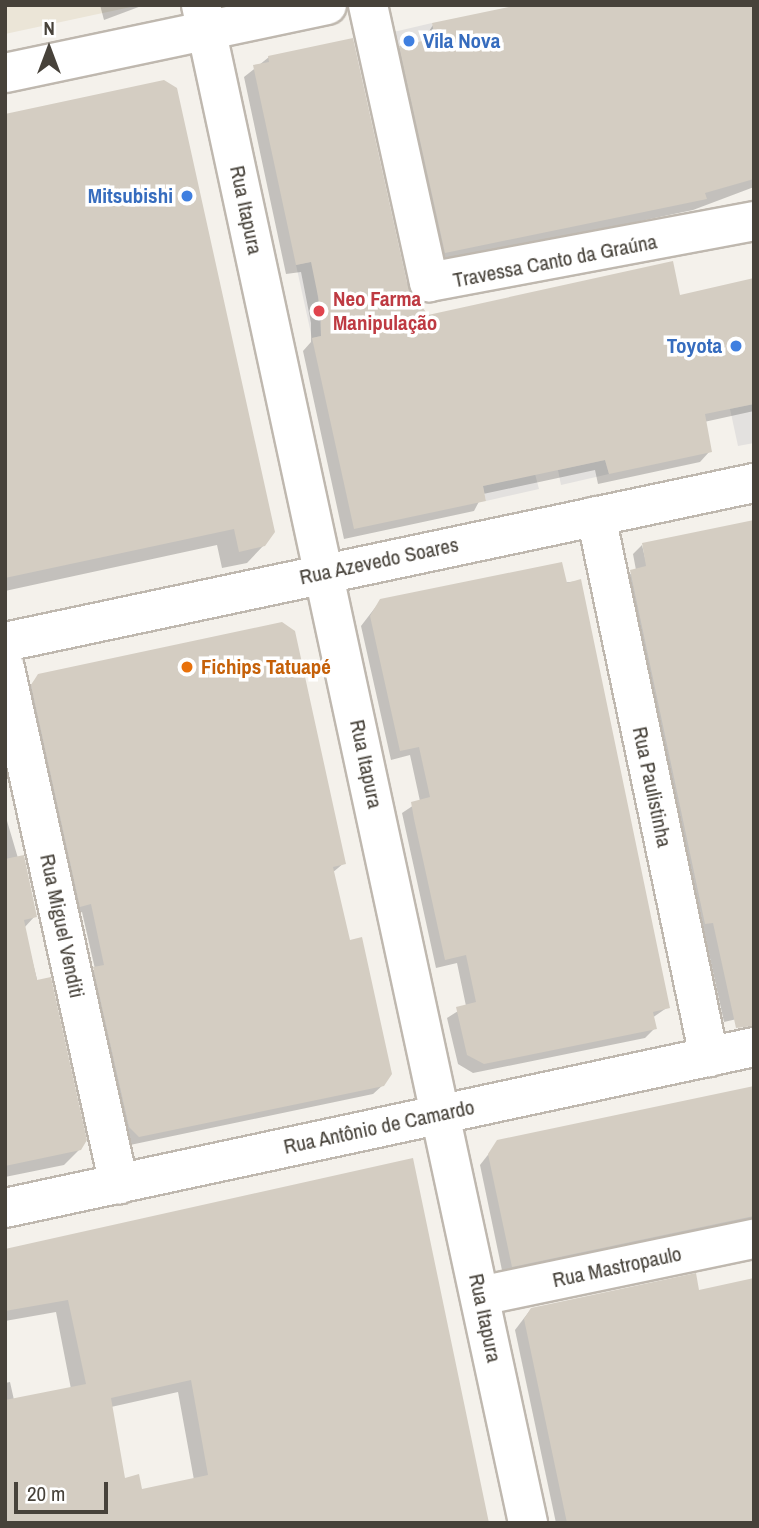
<!DOCTYPE html>
<meta charset="utf-8">
<style>
body{margin:0}
#map{position:relative;width:759px;height:1528px;overflow:hidden;background:#f4f1eb;font-family:"Archivo Narrow",sans-serif}
div>[style]{position:absolute}
.education>*{inset:0;background:#ebe5d7}
.parking>*{inset:0;background:#e3e1df}
.shadow>*{inset:0;background:#0003}
.building>*{inset:0;background:#d4cdc2}
.roads{filter:drop-shadow(2px 0 #bfb8af) drop-shadow(-2px 0 #bfb8af) drop-shadow(0 2px #bfb8af) drop-shadow(0 -2px #bfb8af)}
.minor>*{height:38px;margin:-19px;padding:0 19px;transform-origin:19px;border-radius:19px;background:#fff}
.dots>*{width:19px;height:19px;translate:-50% -50%;box-sizing:border-box;border:4px solid #fff;border-radius:50%}
span{translate:-50% -50%;white-space:nowrap;text-align:center;line-height:1.15;-webkit-text-stroke:7px #fff;paint-order:stroke}
.shop-label{font-size:21px;color:#366cbe;font-weight:700}
.left{translate:0 -50%;text-align:left}
.right{translate:-100% -50%;text-align:right}
.street-label{font-size:21px;color:#47423a}
.health-label{font-size:21px;color:#be3a42;font-weight:700}
.food-label{font-size:21px;color:#c56008;font-weight:700}
.frame{position:absolute;inset:0;border:7px solid #47423a;pointer-events:none}
.north{position:absolute;left:14px;top:14px;width:70px;height:70px;-webkit-text-stroke:5px #fff;paint-order:stroke;rotate:0deg;font-size:19px;font-weight:700;line-height:28px;text-align:center;color:#47423a}
.north::after{content:'';display:block;margin:auto;width:24px;height:32px;background:#47423a;clip-path:polygon(50% 0,100% 100%,50% 72%,0 100%)}
.scale{position:absolute;left:14px;top:1482px;width:94px;height:32px;box-sizing:border-box;border:4px solid #47423a;border-top:0;padding-left:9px;font-size:21px;line-height:24px;white-space:nowrap;color:#47423a;-webkit-text-stroke:5px #fff;paint-order:stroke}
</style>
<div id="map">
<div class="education">
<div style="clip-path:polygon(5px 5px,140px 5px,5px 34px)"></div>
</div>
<div class="parking">
<div style="clip-path:polygon(432px 23px,435px 38px,389px 48px,385px 34px)"></div>
<div style="clip-path:polygon(315px 261px,321px 336px,312px 338px,296px 265px)"></div>
<div style="clip-path:polygon(754px 404px,754px 443px,738px 446px,730px 409px)"></div>
<div style="clip-path:polygon(605px 460px,609px 474px,561px 485px,558px 470px)"></div>
<div style="clip-path:polygon(535px 474px,539px 489px,486px 501px,483px 486px)"></div>
</div>
<div class="shadow">
<div style="clip-path:polygon(100px 5px,144px 5px,104px 20px)"></div>
<div style="clip-path:polygon(754px 5px,754px 187px,693px 210px,436px 264px,388px 59px,400px 47px,422px 42px,433px 25px)"></div>
<div style="clip-path:polygon(269px 57px,427px 316px,679px 297px,754px 280px,754px 411px,704px 422px,710px 451px,700px 462px,598px 484px,595px 470px,483px 494px,474px 511px,344px 539px,303px 351px,311px 342px,311px 323px,301px 272px,286px 274px,244px 77px)"></div>
<div style="clip-path:polygon(5px 116px,264px 545px,247px 563px,222px 568px,217px 545px,5px 591px)"></div>
<div style="clip-path:polygon(642px 545px,754px 1015px,724px 1022px,704px 931px,696px 933px,621px 581px,636px 570px,633px 554px)"></div>
<div style="clip-path:polygon(580px 581px,668px 1007px,652px 1018px,655px 1028px,645px 1038px,473px 1073px,458px 1064px,447px 1018px,466px 1006px,457px 963px,436px 968px,402px 813px,420px 801px,410px 755px,391px 760px,361px 626px,381px 600px)"></div>
<div style="clip-path:polygon(38px 676px,344px 863px,332px 873px,383px 1085px,373px 1094px,130px 1145px,85px 978px,95px 969px,82px 912px,71px 915px,23px 695px)"></div>
<div style="clip-path:polygon(5px 814px,35px 916px,24px 928px,80px 1149px,64px 1165px,5px 1177px)"></div>
<div style="clip-path:polygon(754px 1089px,754px 1223px,503px 1275px,480px 1165px,498px 1142px)"></div>
<div style="clip-path:polygon(evenodd,411px 1160px,487px 1523px,5px 1523px,5px 1383px,10px 1382px,14px 1400px,71px 1389px,56px 1312px,5px 1321px,5px 1252px,411px 1160px,178px 1392px,194px 1480px,140px 1491px,124px 1480px,111px 1407px,178px 1392px)"></div>
<div style="clip-path:polygon(531px 1309px,754px 1523px,556px 1523px,515px 1330px)"></div>
</div>
<div class="building">
<div style="clip-path:polygon(519px 5px,754px 5px,754px 179px,705px 193px,707px 199px,445px 253px,399px 46px,435px 38px,432px 23px)"></div>
<div style="clip-path:polygon(353px 38px,408px 287px,428px 315px,673px 261px,680px 295px,754px 278px,754px 404px,705px 414px,712px 452px,609px 474px,605px 460px,483px 486px,486px 501px,354px 529px,312px 338px,321px 336px,321px 311px,311px 262px,296px 265px,253px 65px,269px 62px,268px 56px)"></div>
<div style="clip-path:polygon(164px 80px,177px 88px,275px 532px,265px 546px,239px 552px,234px 529px,5px 578px,5px 114px)"></div>
<div style="clip-path:polygon(754px 520px,754px 1026px,736px 1028px,713px 923px,705px 924px,630px 570px,646px 566px,642px 543px)"></div>
<div style="clip-path:polygon(562px 562px,567px 583px,581px 579px,670px 1008px,653px 1012px,657px 1029px,484px 1064px,467px 1055px,456px 1007px,476px 1002px,466px 955px,445px 960px,414px 819px,411px 802px,430px 797px,419px 747px,400px 751px,370px 616px,380px 599px)"></div>
<div style="clip-path:polygon(282px 622px,295px 631px,346px 864px,333px 867px,350px 940px,362px 937px,392px 1074px,384px 1086px,139px 1137px,129px 1127px,93px 967px,104px 965px,91px 904px,80px 907px,31px 685px,38px 674px)"></div>
<div style="clip-path:polygon(24px 855px,37px 917px,24px 920px,37px 980px,51px 977px,87px 1140px,81px 1150px,5px 1166px,5px 859px)"></div>
<div style="clip-path:polygon(754px 1086px,754px 1216px,512px 1267px,488px 1154px,497px 1140px)"></div>
<div style="clip-path:polygon(evenodd,413px 1158px,489px 1523px,5px 1523px,5px 1400px,86px 1384px,68px 1300px,5px 1311px,5px 1249px,413px 1158px,191px 1380px,208px 1475px,142px 1489px,139px 1474px,125px 1478px,111px 1398px,191px 1380px)"></div>
<div style="clip-path:polygon(696px 1273px,699px 1290px,754px 1278px,754px 1523px,567px 1523px,524px 1319px,531px 1308px)"></div>
</div>
<div class="roads">
<div class="minor">
<div style="left:201px;top:5px;width:1553px;rotate:77.84deg"></div>
<div style="left:368px;top:5px;width:284px;rotate:77.6deg"></div>
<div style="left:429px;top:282px;width:331px;rotate:-10.6deg"></div>
<div style="left:5px;top:73px;width:329px;rotate:-11.9deg"></div>
<div style="left:596px;top:516px;width:553px;rotate:78.2deg"></div>
<div style="left:5px;top:642px;width:766px;rotate:-11.99deg"></div>
<div style="left:5px;top:668px;width:529px;rotate:77.57deg"></div>
<div style="left:5px;top:1208px;width:766px;rotate:-12.13deg"></div>
<div style="left:480px;top:1296px;width:280px;rotate:-11.8deg"></div>
</div>
</div>
<div class="dots">
<div style="left:409px;top:41px;background:#3f7fe0"></div>
<div style="left:187px;top:196px;background:#3f7fe0"></div>
<div style="left:319px;top:311px;background:#e0444e"></div>
<div style="left:736px;top:346px;background:#3f7fe0"></div>
<div style="left:187px;top:667px;background:#e8710a"></div>
</div>
<div class="shop-label">
<span class="left" style="left:423px;top:41px">Vila Nova</span>
<span class="right" style="left:173px;top:196px">Mitsubishi</span>
<span class="right" style="left:722px;top:346px">Toyota</span>
</div>
<div class="street-label">
<span style="left:246px;top:210px;rotate:78deg">Rua Itapura</span>
<span style="left:555px;top:261px;rotate:-11deg">Travessa Canto da Graúna</span>
<span style="left:379px;top:561px;rotate:-12deg">Rua Azevedo Soares</span>
<span style="left:366px;top:764px;rotate:78deg">Rua Itapura</span>
<span style="left:652px;top:787px;rotate:78deg">Rua Paulistinha</span>
<span style="left:62px;top:926px;rotate:78deg">Rua Miguel Venditi</span>
<span style="left:379px;top:1127px;rotate:-12deg">Rua Antônio de Camardo</span>
<span style="left:617px;top:1267px;rotate:-12deg">Rua Mastropaulo</span>
<span style="left:485px;top:1318px;rotate:78deg">Rua Itapura</span>
</div>
<div class="health-label">
<span class="left" style="left:333px;top:311px">Neo Farma<br>Manipulação</span>
</div>
<div class="food-label">
<span class="left" style="left:201px;top:667px">Fichips Tatuapé</span>
</div>
<div class="frame"></div>
<div class="north">N</div>
<div class="scale">20 m</div>
</div>
